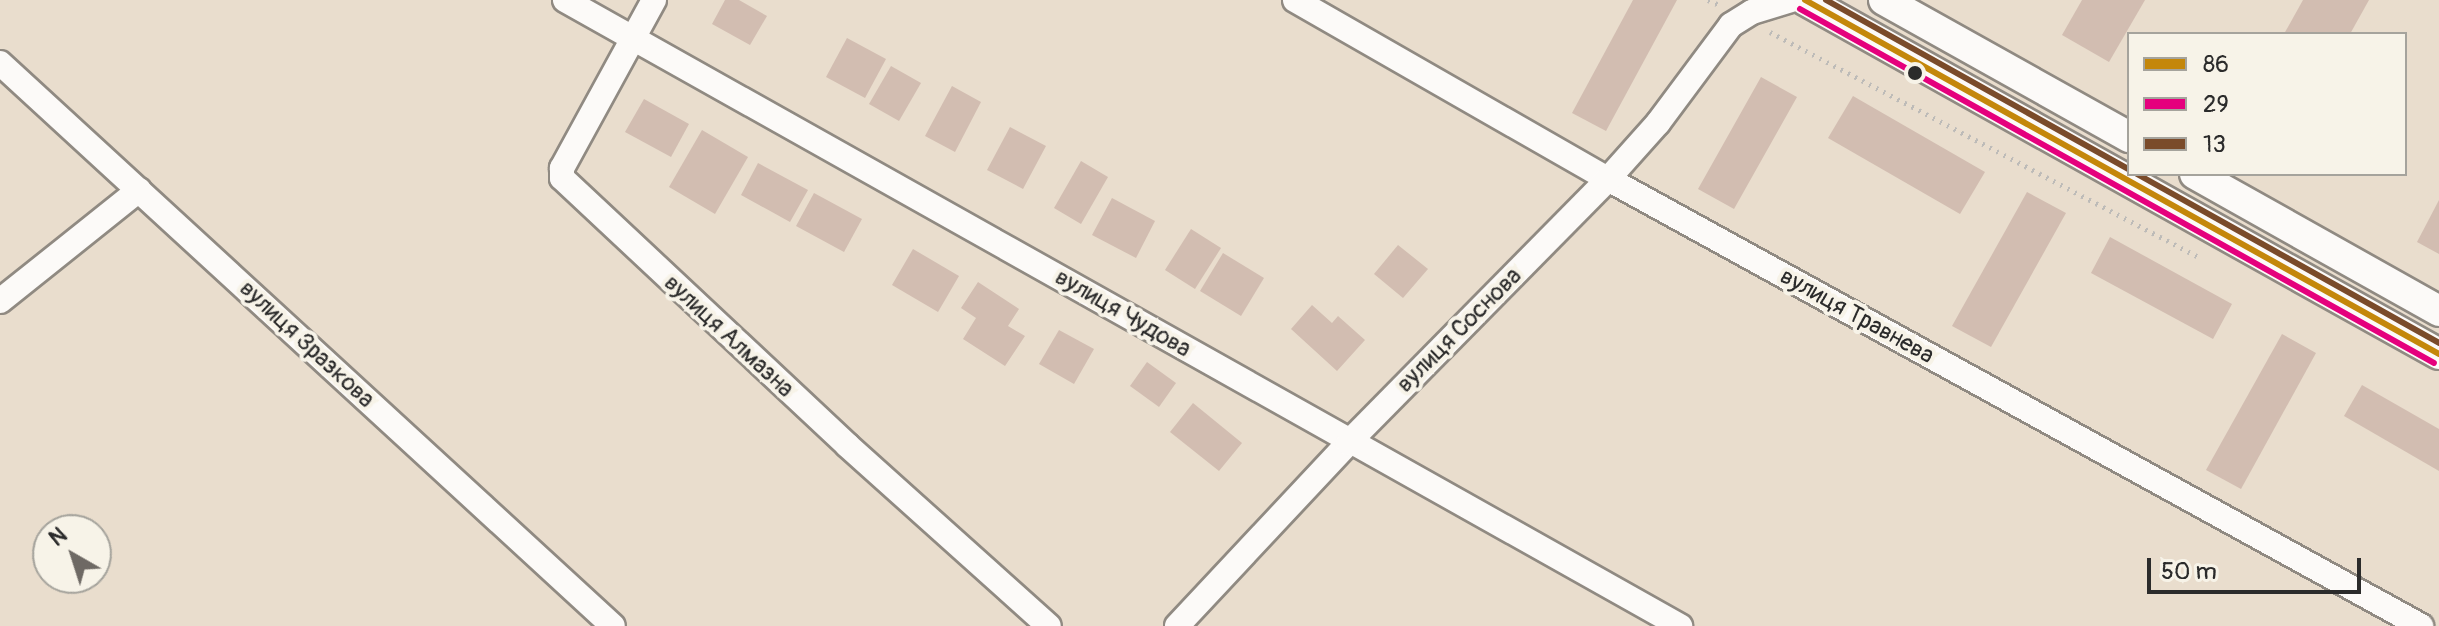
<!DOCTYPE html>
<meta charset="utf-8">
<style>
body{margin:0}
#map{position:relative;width:2439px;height:626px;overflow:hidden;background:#e9ddcd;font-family:Pangolin,sans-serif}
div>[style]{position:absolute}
.building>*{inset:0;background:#d2bdb1}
.path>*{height:5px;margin-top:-2.5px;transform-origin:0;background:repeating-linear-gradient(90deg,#bdbbb8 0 2px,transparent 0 8px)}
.roads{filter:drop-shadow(2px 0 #908a82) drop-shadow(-2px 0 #908a82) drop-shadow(0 2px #908a82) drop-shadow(0 -2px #908a82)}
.minor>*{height:24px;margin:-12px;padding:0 12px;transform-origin:12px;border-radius:12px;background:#fcfaf8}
.tertiary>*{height:30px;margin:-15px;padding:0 15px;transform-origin:15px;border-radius:15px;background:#fcfaf8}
.bus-1>*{height:6px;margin:-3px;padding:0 3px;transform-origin:3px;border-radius:3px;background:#c4870b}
.bus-2>*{height:6px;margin:-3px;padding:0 3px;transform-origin:3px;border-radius:3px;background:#e5007d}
.bus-3>*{height:6px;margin:-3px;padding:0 3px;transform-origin:3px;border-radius:3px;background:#7a4b2a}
.dots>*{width:22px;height:22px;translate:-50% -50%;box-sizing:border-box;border:4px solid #f7f3e8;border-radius:50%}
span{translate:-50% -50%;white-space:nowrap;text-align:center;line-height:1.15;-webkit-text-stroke:8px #f7f3e8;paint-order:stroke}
.street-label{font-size:24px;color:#2b2b2b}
.legend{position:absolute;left:2127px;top:32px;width:280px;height:144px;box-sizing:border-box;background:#f7f3e8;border:2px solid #a5a39c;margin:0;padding:10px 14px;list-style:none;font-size:24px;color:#2b2b2b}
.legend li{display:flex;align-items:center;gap:16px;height:40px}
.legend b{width:40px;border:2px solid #a5a39c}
.north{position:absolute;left:32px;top:514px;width:80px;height:80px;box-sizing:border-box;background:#f7f3e8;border:2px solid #a5a39c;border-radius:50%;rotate:321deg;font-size:22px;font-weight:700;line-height:32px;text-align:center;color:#2b2b2b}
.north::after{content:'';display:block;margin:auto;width:28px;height:36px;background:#6e6964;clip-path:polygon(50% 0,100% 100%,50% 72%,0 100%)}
.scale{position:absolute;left:2147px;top:558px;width:214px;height:36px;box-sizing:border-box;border:4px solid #2b2b2b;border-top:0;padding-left:10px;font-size:24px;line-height:28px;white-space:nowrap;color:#2b2b2b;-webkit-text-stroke:6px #f7f3e8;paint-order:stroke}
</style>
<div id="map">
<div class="building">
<div style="clip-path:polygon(725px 0,739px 0,767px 16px,750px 45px,712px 24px)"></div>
<div style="clip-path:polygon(1633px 0,1677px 0,1606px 131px,1572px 113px)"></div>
<div style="clip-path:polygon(2082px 0,2145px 0,2109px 62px,2062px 35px)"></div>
<div style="clip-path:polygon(2303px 0,2369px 0,2350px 34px,2284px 34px)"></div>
<div style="clip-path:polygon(847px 38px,886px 59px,865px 98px,826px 77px)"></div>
<div style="clip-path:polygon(891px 66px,921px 83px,899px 121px,869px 104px)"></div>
<div style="clip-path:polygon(1761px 77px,1797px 97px,1734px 209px,1698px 189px)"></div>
<div style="clip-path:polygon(952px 86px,981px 102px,955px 152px,925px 136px)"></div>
<div style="clip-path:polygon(1853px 96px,1985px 172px,1960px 214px,1828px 138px)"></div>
<div style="clip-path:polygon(644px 99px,689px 124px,671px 157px,625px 132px)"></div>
<div style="clip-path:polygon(1010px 127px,1046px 146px,1023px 189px,987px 170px)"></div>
<div style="clip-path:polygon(702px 130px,748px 157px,715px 214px,669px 187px)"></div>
<div style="clip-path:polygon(1081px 161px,1108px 177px,1081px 224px,1054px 208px)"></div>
<div style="clip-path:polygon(758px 163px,808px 190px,790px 222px,741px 195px)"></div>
<div style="clip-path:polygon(2027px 192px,2066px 213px,1991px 347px,1952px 326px)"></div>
<div style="clip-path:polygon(814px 193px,862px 219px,844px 252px,796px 226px)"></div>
<div style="clip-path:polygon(1112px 198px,1155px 221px,1136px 258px,1092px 235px)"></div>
<div style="clip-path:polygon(2439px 200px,2439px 254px,2417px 242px)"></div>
<div style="clip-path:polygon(1191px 229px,1221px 248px,1195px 289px,1165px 270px)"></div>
<div style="clip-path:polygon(2110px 237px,2232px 304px,2213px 339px,2091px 273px)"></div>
<div style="clip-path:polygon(1398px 245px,1428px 269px,1403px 298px,1374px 274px)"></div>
<div style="clip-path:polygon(913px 249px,959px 276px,938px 312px,892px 285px)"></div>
<div style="clip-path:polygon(1223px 253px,1264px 278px,1241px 316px,1200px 291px)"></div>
<div style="clip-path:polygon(978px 282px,1019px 309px,1008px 326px,1025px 336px,1005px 366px,963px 339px,976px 318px,961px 308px)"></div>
<div style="clip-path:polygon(1312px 305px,1332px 323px,1338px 316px,1365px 340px,1337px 371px,1291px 329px)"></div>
<div style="clip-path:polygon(1059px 330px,1094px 349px,1074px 384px,1039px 364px)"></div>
<div style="clip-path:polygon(2282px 334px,2316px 353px,2241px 489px,2206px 470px)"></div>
<div style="clip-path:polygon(1147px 362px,1176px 383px,1159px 407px,1130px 386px)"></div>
<div style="clip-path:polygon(2362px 385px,2439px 429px,2439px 471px,2344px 416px)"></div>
<div style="clip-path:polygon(1193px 403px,1242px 443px,1219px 471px,1170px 432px)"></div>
</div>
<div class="path">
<div style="left:1708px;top:0;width:12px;rotate:24deg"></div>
<div style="left:1770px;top:32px;width:487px;rotate:27.7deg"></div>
</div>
<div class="roads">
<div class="minor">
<div style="left:565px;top:0;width:1279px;rotate:29.31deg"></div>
<div style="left:654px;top:0;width:192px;rotate:118.7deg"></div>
<div style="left:562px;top:168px;width:10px;rotate:90deg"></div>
<div style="left:562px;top:178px;width:391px;rotate:43.1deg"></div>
<div style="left:847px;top:445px;width:271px;rotate:41.9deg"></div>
<div style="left:1295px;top:0;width:361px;rotate:29.8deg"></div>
<div style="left:1608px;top:179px;width:928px;rotate:28.8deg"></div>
<div style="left:0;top:63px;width:832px;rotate:42.57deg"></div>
<div style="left:0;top:301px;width:178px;rotate:-38.6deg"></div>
<div style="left:1177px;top:626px;width:250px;rotate:-46.9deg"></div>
<div style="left:1348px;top:443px;width:371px;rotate:-45.4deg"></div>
<div style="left:1608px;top:179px;width:75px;rotate:-48.2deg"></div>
<div style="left:1658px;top:123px;width:122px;rotate:-53.3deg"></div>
<div style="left:1731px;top:25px;width:25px;rotate:-32deg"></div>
<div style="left:1752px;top:12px;width:41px;rotate:-17.1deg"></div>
</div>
<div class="tertiary">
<div style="left:1805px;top:0;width:726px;rotate:29.18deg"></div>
<div style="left:1884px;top:0;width:281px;rotate:29.2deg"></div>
<div style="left:2195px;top:174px;width:280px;rotate:29.3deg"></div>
</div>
</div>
<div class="bus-1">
<div style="left:1805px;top:0;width:726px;rotate:29.18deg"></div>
</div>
<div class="bus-2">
<div style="left:1800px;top:9px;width:726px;rotate:29.18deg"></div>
</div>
<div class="bus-3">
<div style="left:1826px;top:0;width:347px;rotate:29.2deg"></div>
<div style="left:2137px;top:174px;width:346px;rotate:29.2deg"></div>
</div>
<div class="dots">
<div style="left:1915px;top:73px;background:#2b2b2b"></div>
</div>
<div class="street-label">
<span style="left:1123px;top:313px;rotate:30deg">вулиця Чудова</span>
<span style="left:1857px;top:316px;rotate:29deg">вулиця Травнева</span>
<span style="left:1459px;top:330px;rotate:-45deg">вулиця Соснова</span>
<span style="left:729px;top:336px;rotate:43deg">вулиця Алмазна</span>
<span style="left:307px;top:344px;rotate:43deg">вулиця Зразкова</span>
</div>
<ul class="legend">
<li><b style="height:10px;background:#c4870b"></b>86</li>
<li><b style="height:10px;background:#e5007d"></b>29</li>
<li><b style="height:10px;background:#7a4b2a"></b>13</li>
</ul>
<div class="north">N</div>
<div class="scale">50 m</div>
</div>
